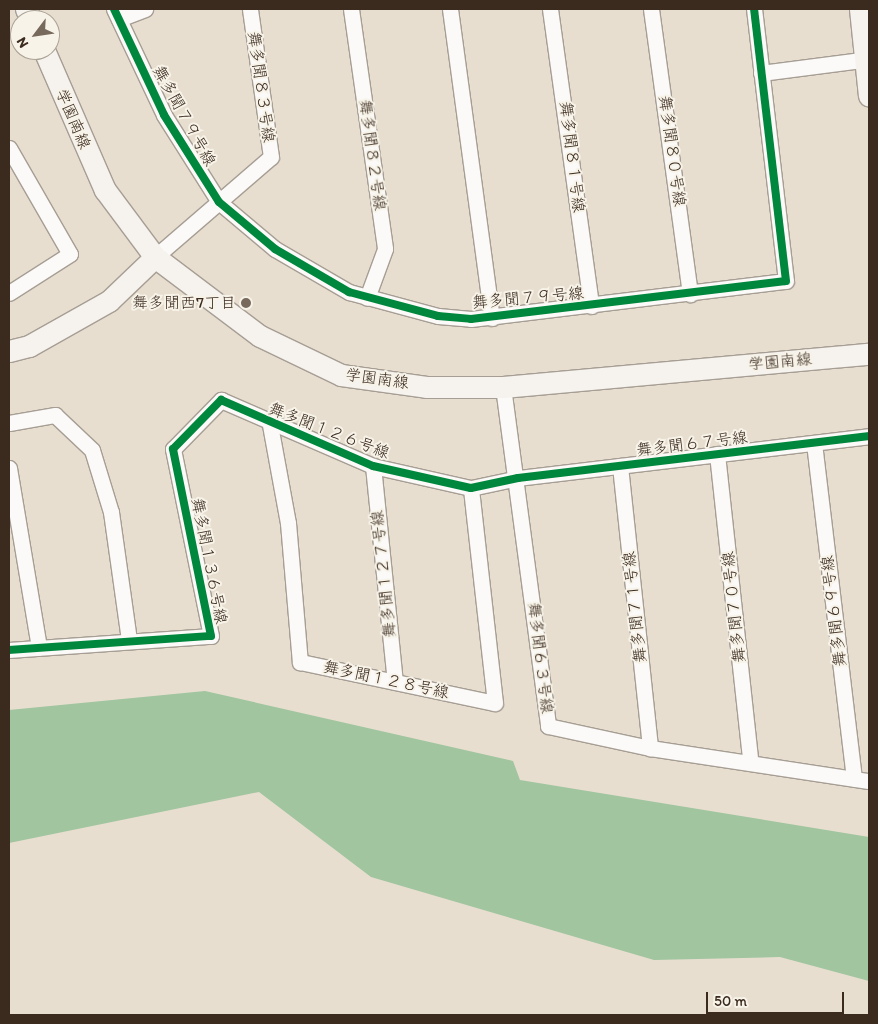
<!DOCTYPE html>
<meta charset="utf-8">
<style>
body{margin:0}
#map{position:relative;width:878px;height:1024px;overflow:hidden;background:#e7decf;font-family:Itim,"Klee One",sans-serif}
div>[style]{position:absolute}
.forest>*{inset:0;background:#a0c59f}
.roads{filter:drop-shadow(1px 0 #a69e94) drop-shadow(-1px 0 #a69e94) drop-shadow(0 1px #a69e94) drop-shadow(0 -1px #a69e94)}
.street>*{height:15px;margin:-7.5px;padding:0 7.5px;transform-origin:7.5px;border-radius:7.5px;background:#fbfaf8}
.secondary>*{height:21px;margin:-10.5px;padding:0 10.5px;transform-origin:10.5px;border-radius:10.5px;background:#f6f2ee}
.cycleway>*{height:8px;margin:-4px;padding:0 4px;transform-origin:4px;border-radius:4px;background:#00873e}
.dots>*{width:14px;height:14px;translate:-50% -50%;box-sizing:border-box;border:2px solid #f7f3e8;border-radius:50%}
span{translate:-50% -50%;white-space:nowrap;text-align:center;line-height:1.15;-webkit-text-stroke:4px #f7f3e8;paint-order:stroke}
.street-label{font-size:16px;color:#3b2a1e}
.poi-label{font-size:16px;color:#3b2a1e}
.right{translate:-100% -50%;text-align:right}
.frame{position:absolute;inset:0;border:10px solid #3b2a1e;pointer-events:none}
.north{position:absolute;left:10px;top:10px;width:50px;height:50px;box-sizing:border-box;background:#f7f3e8;border:1px solid #aca397;border-radius:50%;rotate:239deg;font-size:14px;font-weight:700;line-height:20px;text-align:center;color:#3b2a1e}
.north::after{content:'';display:block;margin:auto;width:18px;height:22px;background:#77695c;clip-path:polygon(50% 0,100% 100%,50% 72%,0 100%)}
.scale{position:absolute;left:706px;top:992px;width:138px;height:22px;box-sizing:border-box;border:2px solid #3b2a1e;border-top:0;padding-left:6px;font-size:15px;line-height:18px;white-space:nowrap;color:#3b2a1e;-webkit-text-stroke:4px #f7f3e8;paint-order:stroke}
</style>
<div id="map">
<div class="forest">
<div style="clip-path:polygon(205px 691px,513px 761px,520px 780px,869px 837px,869px 981px,780px 957px,654px 960px,371px 877px,259px 792px,9px 843px,9px 710px)"></div>
</div>
<div class="roads">
<div class="street">
<div style="left:114px;top:9px;width:117px;rotate:64.7deg"></div>
<div style="left:164px;top:115px;width:103px;rotate:57.7deg"></div>
<div style="left:219px;top:202px;width:73px;rotate:40deg"></div>
<div style="left:275px;top:249px;width:86px;rotate:30.2deg"></div>
<div style="left:349px;top:292px;width:92px;rotate:15.1deg"></div>
<div style="left:438px;top:316px;width:33px;rotate:5deg"></div>
<div style="left:471px;top:319px;width:317px;rotate:-6.9deg"></div>
<div style="left:786px;top:281px;width:274px;rotate:-96.7deg"></div>
<div style="left:351px;top:9px;width:242px;rotate:81.9deg"></div>
<div style="left:385px;top:249px;width:52px;rotate:110.2deg"></div>
<div style="left:450px;top:9px;width:312px;rotate:82.3deg"></div>
<div style="left:550px;top:9px;width:300px;rotate:82.1deg"></div>
<div style="left:651px;top:9px;width:288px;rotate:82.2deg"></div>
<div style="left:119px;top:19px;width:28px;rotate:-21deg"></div>
<div style="left:761px;top:73px;width:109px;rotate:-7.4deg"></div>
<div style="left:9px;top:148px;width:122px;rotate:60.1deg"></div>
<div style="left:70px;top:254px;width:72px;rotate:147.4deg"></div>
<div style="left:155px;top:257px;width:153px;rotate:-40.8deg"></div>
<div style="left:271px;top:157px;width:149px;rotate:-98.1deg"></div>
<div style="left:503px;top:387px;width:342px;rotate:82.4deg"></div>
<div style="left:548px;top:726px;width:104px;rotate:12.2deg"></div>
<div style="left:650px;top:748px;width:221px;rotate:8.6deg"></div>
<div style="left:9px;top:423px;width:47px;rotate:-9.9deg"></div>
<div style="left:55px;top:415px;width:51px;rotate:43.4deg"></div>
<div style="left:92px;top:450px;width:65px;rotate:73deg"></div>
<div style="left:111px;top:512px;width:129px;rotate:82deg"></div>
<div style="left:270px;top:425px;width:100px;rotate:79.6deg"></div>
<div style="left:288px;top:523px;width:140px;rotate:85.1deg"></div>
<div style="left:300px;top:662px;width:199px;rotate:11.9deg"></div>
<div style="left:495px;top:703px;width:216px;rotate:-96.4deg"></div>
<div style="left:814px;top:443px;width:338px;rotate:83.2deg"></div>
<div style="left:717px;top:454px;width:308px;rotate:83.8deg"></div>
<div style="left:373px;top:466px;width:217px;rotate:84.2deg"></div>
<div style="left:620px;top:466px;width:284px;rotate:83.9deg"></div>
<div style="left:9px;top:468px;width:182px;rotate:80.5deg"></div>
<div style="left:9px;top:650px;width:202px;rotate:-4deg"></div>
<div style="left:211px;top:636px;width:191px;rotate:-101.5deg"></div>
<div style="left:173px;top:449px;width:69px;rotate:-45.6deg"></div>
<div style="left:221px;top:400px;width:166px;rotate:23.5deg"></div>
<div style="left:373px;top:466px;width:100px;rotate:12.7deg"></div>
<div style="left:471px;top:488px;width:48px;rotate:-12deg"></div>
<div style="left:518px;top:478px;width:354px;rotate:-6.8deg"></div>
</div>
<div class="secondary">
<div style="left:26px;top:9px;width:12px;rotate:66deg"></div>
<div style="left:860px;top:9px;width:87px;rotate:84.1deg"></div>
<div style="left:44px;top:50px;width:153px;rotate:66.5deg"></div>
<div style="left:105px;top:190px;width:84px;rotate:53.3deg"></div>
<div style="left:155px;top:257px;width:131px;rotate:37deg"></div>
<div style="left:260px;top:336px;width:90px;rotate:25.7deg"></div>
<div style="left:341px;top:375px;width:86px;rotate:8deg"></div>
<div style="left:426px;top:387px;width:77px"></div>
<div style="left:503px;top:387px;width:367px;rotate:-5.2deg"></div>
<div style="left:9px;top:351px;width:21px;rotate:-14deg"></div>
<div style="left:29px;top:346px;width:92px;rotate:-29.4deg"></div>
<div style="left:109px;top:301px;width:64px;rotate:-43.7deg"></div>
</div>
</div>
<div class="cycleway">
<div style="left:114px;top:9px;width:117px;rotate:64.7deg"></div>
<div style="left:164px;top:115px;width:103px;rotate:57.7deg"></div>
<div style="left:219px;top:202px;width:73px;rotate:40deg"></div>
<div style="left:275px;top:249px;width:86px;rotate:30.2deg"></div>
<div style="left:349px;top:292px;width:92px;rotate:15.1deg"></div>
<div style="left:438px;top:316px;width:33px;rotate:5deg"></div>
<div style="left:471px;top:319px;width:317px;rotate:-6.9deg"></div>
<div style="left:786px;top:281px;width:274px;rotate:-96.7deg"></div>
<div style="left:9px;top:650px;width:202px;rotate:-4deg"></div>
<div style="left:211px;top:636px;width:191px;rotate:-101.5deg"></div>
<div style="left:173px;top:449px;width:69px;rotate:-45.6deg"></div>
<div style="left:221px;top:400px;width:166px;rotate:23.5deg"></div>
<div style="left:373px;top:466px;width:100px;rotate:12.7deg"></div>
<div style="left:471px;top:488px;width:48px;rotate:-12deg"></div>
<div style="left:518px;top:478px;width:354px;rotate:-6.8deg"></div>
</div>
<div class="dots">
<div style="left:246px;top:303px;background:#77695c"></div>
</div>
<div class="street-label">
<span style="left:261px;top:87px;rotate:82deg">舞多聞８３号線</span>
<span style="left:184px;top:116px;rotate:61deg">舞多聞７９号線</span>
<span style="left:73px;top:119px;rotate:67deg">学園南線</span>
<span style="left:672px;top:151px;rotate:82deg">舞多聞８０号線</span>
<span style="left:372px;top:155px;rotate:82deg">舞多聞８２号線</span>
<span style="left:572px;top:157px;rotate:83deg">舞多聞８１号線</span>
<span style="left:528px;top:298px;rotate:-5deg">舞多聞７９号線</span>
<span style="left:780px;top:362px;rotate:-5deg">学園南線</span>
<span style="left:377px;top:379px;rotate:8deg">学園南線</span>
<span style="left:329px;top:431px;rotate:21deg">舞多聞１２６号線</span>
<span style="left:692px;top:444px;rotate:-7deg">舞多聞６７号線</span>
<span style="left:209px;top:561px;rotate:79deg">舞多聞１３６号線</span>
<span style="left:384px;top:574px;rotate:-96deg">舞多聞１２７号線</span>
<span style="left:635px;top:607px;rotate:-96deg">舞多聞７１号線</span>
<span style="left:734px;top:607px;rotate:-96deg">舞多聞７０号線</span>
<span style="left:834px;top:611px;rotate:-97deg">舞多聞６９号線</span>
<span style="left:540px;top:658px;rotate:83deg">舞多聞６３号線</span>
<span style="left:386px;top:680px;rotate:12deg">舞多聞１２８号線</span>
</div>
<div class="poi-label">
<span class="right" style="left:236px;top:303px">舞多聞西7丁目</span>
</div>
<div class="frame"></div>
<div class="north">N</div>
<div class="scale">50 m</div>
</div>
